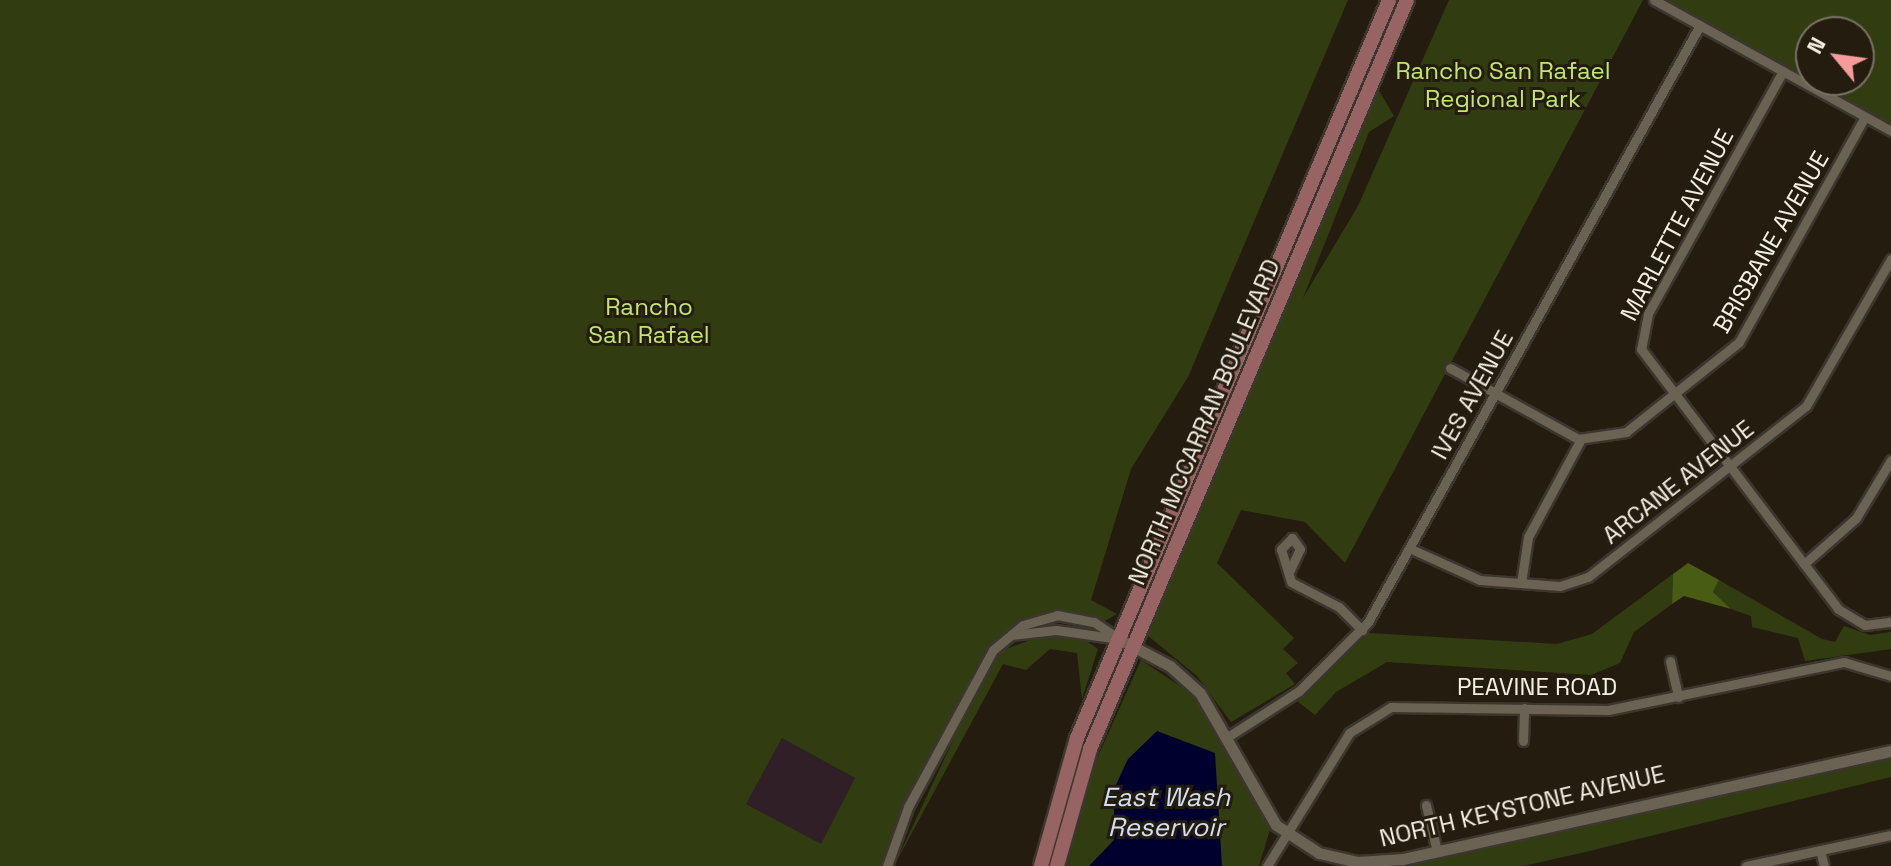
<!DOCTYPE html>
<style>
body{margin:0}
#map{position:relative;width:1891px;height:866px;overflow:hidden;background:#241d0f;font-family:"Space Grotesk",sans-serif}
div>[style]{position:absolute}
.industrial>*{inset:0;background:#311f27}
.green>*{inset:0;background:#313d10}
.forest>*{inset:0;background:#495c13}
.water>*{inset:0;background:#00002f}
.roads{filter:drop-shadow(2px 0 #3b362e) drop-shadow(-2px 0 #3b362e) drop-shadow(0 2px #3b362e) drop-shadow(0 -2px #3b362e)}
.minor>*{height:9px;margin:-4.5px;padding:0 4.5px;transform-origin:4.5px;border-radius:4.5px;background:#6a6252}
.tertiary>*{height:11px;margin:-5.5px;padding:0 5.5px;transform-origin:5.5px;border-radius:5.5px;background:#6a6252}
.primary>*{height:14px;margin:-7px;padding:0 7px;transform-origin:7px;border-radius:7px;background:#986463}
span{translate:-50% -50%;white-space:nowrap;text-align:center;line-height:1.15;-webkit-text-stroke:6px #241d0f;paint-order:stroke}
.park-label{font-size:24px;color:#c2e66e}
.street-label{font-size:24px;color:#f5f0e6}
.water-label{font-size:26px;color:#d2def3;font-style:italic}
.north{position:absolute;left:1795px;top:16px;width:80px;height:80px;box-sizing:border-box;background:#241d0f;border:2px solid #787165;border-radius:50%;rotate:299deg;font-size:22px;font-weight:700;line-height:32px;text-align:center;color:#f5f0e6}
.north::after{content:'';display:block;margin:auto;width:28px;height:36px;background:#f59b9b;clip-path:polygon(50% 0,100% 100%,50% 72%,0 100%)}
</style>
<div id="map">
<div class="industrial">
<div style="clip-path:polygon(782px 738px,855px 778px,821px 845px,746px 804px)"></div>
</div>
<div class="green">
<div style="clip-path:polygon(evenodd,0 0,1348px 0,1188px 377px,1131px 469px,1091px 600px,1117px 614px,1101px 623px,1086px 616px,1023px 623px,985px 651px,904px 805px,881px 866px,0 866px,0 0,782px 738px,855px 778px,821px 844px,746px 804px,782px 738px)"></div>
<div style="clip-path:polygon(1449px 0,1643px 0,1345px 563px,1305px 522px,1241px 510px,1217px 563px,1294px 638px,1283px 649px,1298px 663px,1286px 673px,1295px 684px,1231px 722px,1197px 676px,1147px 635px,1378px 89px,1394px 116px,1369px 132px,1303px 298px,1358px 206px)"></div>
<div style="clip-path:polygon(evenodd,1667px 0,1891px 0,1891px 125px,1667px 0,1859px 32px,1859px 80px,1811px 80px,1811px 32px,1859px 32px)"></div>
<div style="clip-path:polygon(1673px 574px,1672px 604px,1634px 632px,1620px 663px,1591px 675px,1387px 662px,1336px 692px,1315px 715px,1297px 701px,1369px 633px,1557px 644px,1592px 634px)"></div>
<div style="clip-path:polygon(1719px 580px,1822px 639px,1835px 642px,1844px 626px,1870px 635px,1891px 632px,1891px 649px,1805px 661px,1798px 638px,1752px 627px,1751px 616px,1731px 609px,1713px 592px)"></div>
<div style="clip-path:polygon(1043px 635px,1081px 637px,1098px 649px,1082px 699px,1077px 653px,1050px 649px,1026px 670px,1003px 664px,894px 866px,987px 668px,1004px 650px)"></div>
<div style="clip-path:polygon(1141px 660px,1192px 694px,1271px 826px,1259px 866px,1066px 866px,1087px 781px)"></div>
<div style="clip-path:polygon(1891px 758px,1891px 777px,1581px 853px,1523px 866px,1403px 866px,1668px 800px)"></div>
</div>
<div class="forest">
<div style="clip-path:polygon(1688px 563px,1719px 580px,1713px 592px,1731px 609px,1684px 596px,1672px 604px,1673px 574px)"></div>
</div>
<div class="water">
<div style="clip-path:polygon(1157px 731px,1215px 753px,1222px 866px,1089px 866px,1114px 840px,1114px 789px,1128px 759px)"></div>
</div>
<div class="roads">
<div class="minor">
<div style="left:1654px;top:0;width:271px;rotate:28.9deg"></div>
<div style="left:1783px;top:71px;width:278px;rotate:119.1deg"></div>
<div style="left:1648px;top:314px;width:36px;rotate:101deg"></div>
<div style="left:1641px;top:349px;width:326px;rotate:52.8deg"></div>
<div style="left:1838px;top:609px;width:31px;rotate:31deg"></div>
<div style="left:1865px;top:625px;width:26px;rotate:-7deg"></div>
<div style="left:1450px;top:368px;width:146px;rotate:29deg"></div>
<div style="left:1578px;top:439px;width:49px;rotate:-8.3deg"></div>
<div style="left:1626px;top:432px;width:144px;rotate:-38.5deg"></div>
<div style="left:1739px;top:342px;width:258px;rotate:-60.8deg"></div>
<div style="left:1409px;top:548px;width:78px;rotate:24.3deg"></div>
<div style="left:1480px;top:580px;width:80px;rotate:4.3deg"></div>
<div style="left:1560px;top:586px;width:29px;rotate:-18deg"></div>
<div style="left:1588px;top:577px;width:277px;rotate:-38.1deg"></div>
<div style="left:1806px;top:406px;width:170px;rotate:-60deg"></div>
<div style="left:1804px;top:564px;width:69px;rotate:-41.5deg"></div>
<div style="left:1856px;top:518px;width:68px;rotate:-58.9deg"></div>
<div style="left:1290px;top:570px;width:23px;rotate:-65deg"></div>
<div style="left:1300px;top:549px;width:14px;rotate:-126deg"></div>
<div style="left:1292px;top:538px;width:16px;rotate:135deg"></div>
<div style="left:1281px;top:549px;width:34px;rotate:73deg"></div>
<div style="left:1291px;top:582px;width:54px;rotate:27.5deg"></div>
<div style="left:1339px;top:607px;width:33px;rotate:45deg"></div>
<div style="left:1521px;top:583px;width:47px;rotate:-81.3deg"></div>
<div style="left:1528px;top:537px;width:111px;rotate:-61.6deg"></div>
<div style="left:1011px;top:635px;width:45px;rotate:-6.3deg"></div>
<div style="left:1056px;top:630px;width:64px;rotate:8.1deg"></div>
<div style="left:1670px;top:661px;width:37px;rotate:77deg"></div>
<div style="left:1226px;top:738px;width:87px;rotate:-32.8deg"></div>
<div style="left:1299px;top:691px;width:98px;rotate:-45deg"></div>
<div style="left:1368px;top:622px;width:683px;rotate:-60.92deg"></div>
<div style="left:1523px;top:741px;width:33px;rotate:-88deg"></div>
<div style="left:1426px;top:805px;width:47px;rotate:76.6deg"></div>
<div style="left:1820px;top:850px;width:16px;rotate:76deg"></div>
<div style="left:887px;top:866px;width:63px;rotate:-70.4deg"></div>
<div style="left:908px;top:807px;width:179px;rotate:-61.6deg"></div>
<div style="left:993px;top:650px;width:39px;rotate:-40deg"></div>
<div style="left:1023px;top:625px;width:35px;rotate:-16deg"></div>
<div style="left:1057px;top:615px;width:38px;rotate:11deg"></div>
<div style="left:1094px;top:622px;width:30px;rotate:34deg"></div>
<div style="left:1267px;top:866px;width:156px;rotate:-58.3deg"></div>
<div style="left:1349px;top:733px;width:49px;rotate:-31.8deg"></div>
<div style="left:1391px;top:707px;width:217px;rotate:0.8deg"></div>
<div style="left:1608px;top:710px;width:241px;rotate:-11.5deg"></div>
<div style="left:1844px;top:662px;width:49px;rotate:16.6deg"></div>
<div style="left:1746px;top:866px;width:148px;rotate:-12.1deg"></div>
</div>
<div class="tertiary">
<div style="left:1119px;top:639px;width:58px;rotate:27.9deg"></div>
<div style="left:1170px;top:666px;width:40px;rotate:42deg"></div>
<div style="left:1200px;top:693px;width:152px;rotate:60.1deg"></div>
<div style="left:1276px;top:825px;width:51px;rotate:33.1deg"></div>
<div style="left:1319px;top:853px;width:39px;rotate:13deg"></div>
<div style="left:1357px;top:862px;width:46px;rotate:-3.7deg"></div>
<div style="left:1403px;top:859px;width:500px;rotate:-12.5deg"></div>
</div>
<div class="primary">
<div style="left:1041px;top:866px;width:133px;rotate:-74.3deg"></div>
<div style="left:1077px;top:738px;width:801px;rotate:-67.08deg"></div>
<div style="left:1057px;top:866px;width:122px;rotate:-74.2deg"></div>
<div style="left:1090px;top:749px;width:813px;rotate:-67.06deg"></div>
</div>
</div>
<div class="park-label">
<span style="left:1503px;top:85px">Rancho San Rafael<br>Regional Park</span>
<span style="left:649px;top:321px">Rancho<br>San Rafael</span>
</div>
<div class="street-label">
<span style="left:1677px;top:225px;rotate:-62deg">MARLETTE AVENUE</span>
<span style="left:1771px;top:242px;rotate:-60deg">BRISBANE AVENUE</span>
<span style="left:1472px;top:395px;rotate:-61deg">IVES AVENUE</span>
<span style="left:1204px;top:422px;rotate:-67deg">NORTH MCCARRAN BOULEVARD</span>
<span style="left:1678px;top:482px;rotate:-38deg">ARCANE AVENUE</span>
<span style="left:1537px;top:687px">PEAVINE ROAD</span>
<span style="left:1522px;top:806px;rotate:-13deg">NORTH KEYSTONE AVENUE</span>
</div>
<div class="water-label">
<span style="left:1166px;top:813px">East Wash<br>Reservoir</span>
</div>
<div class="north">N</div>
</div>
